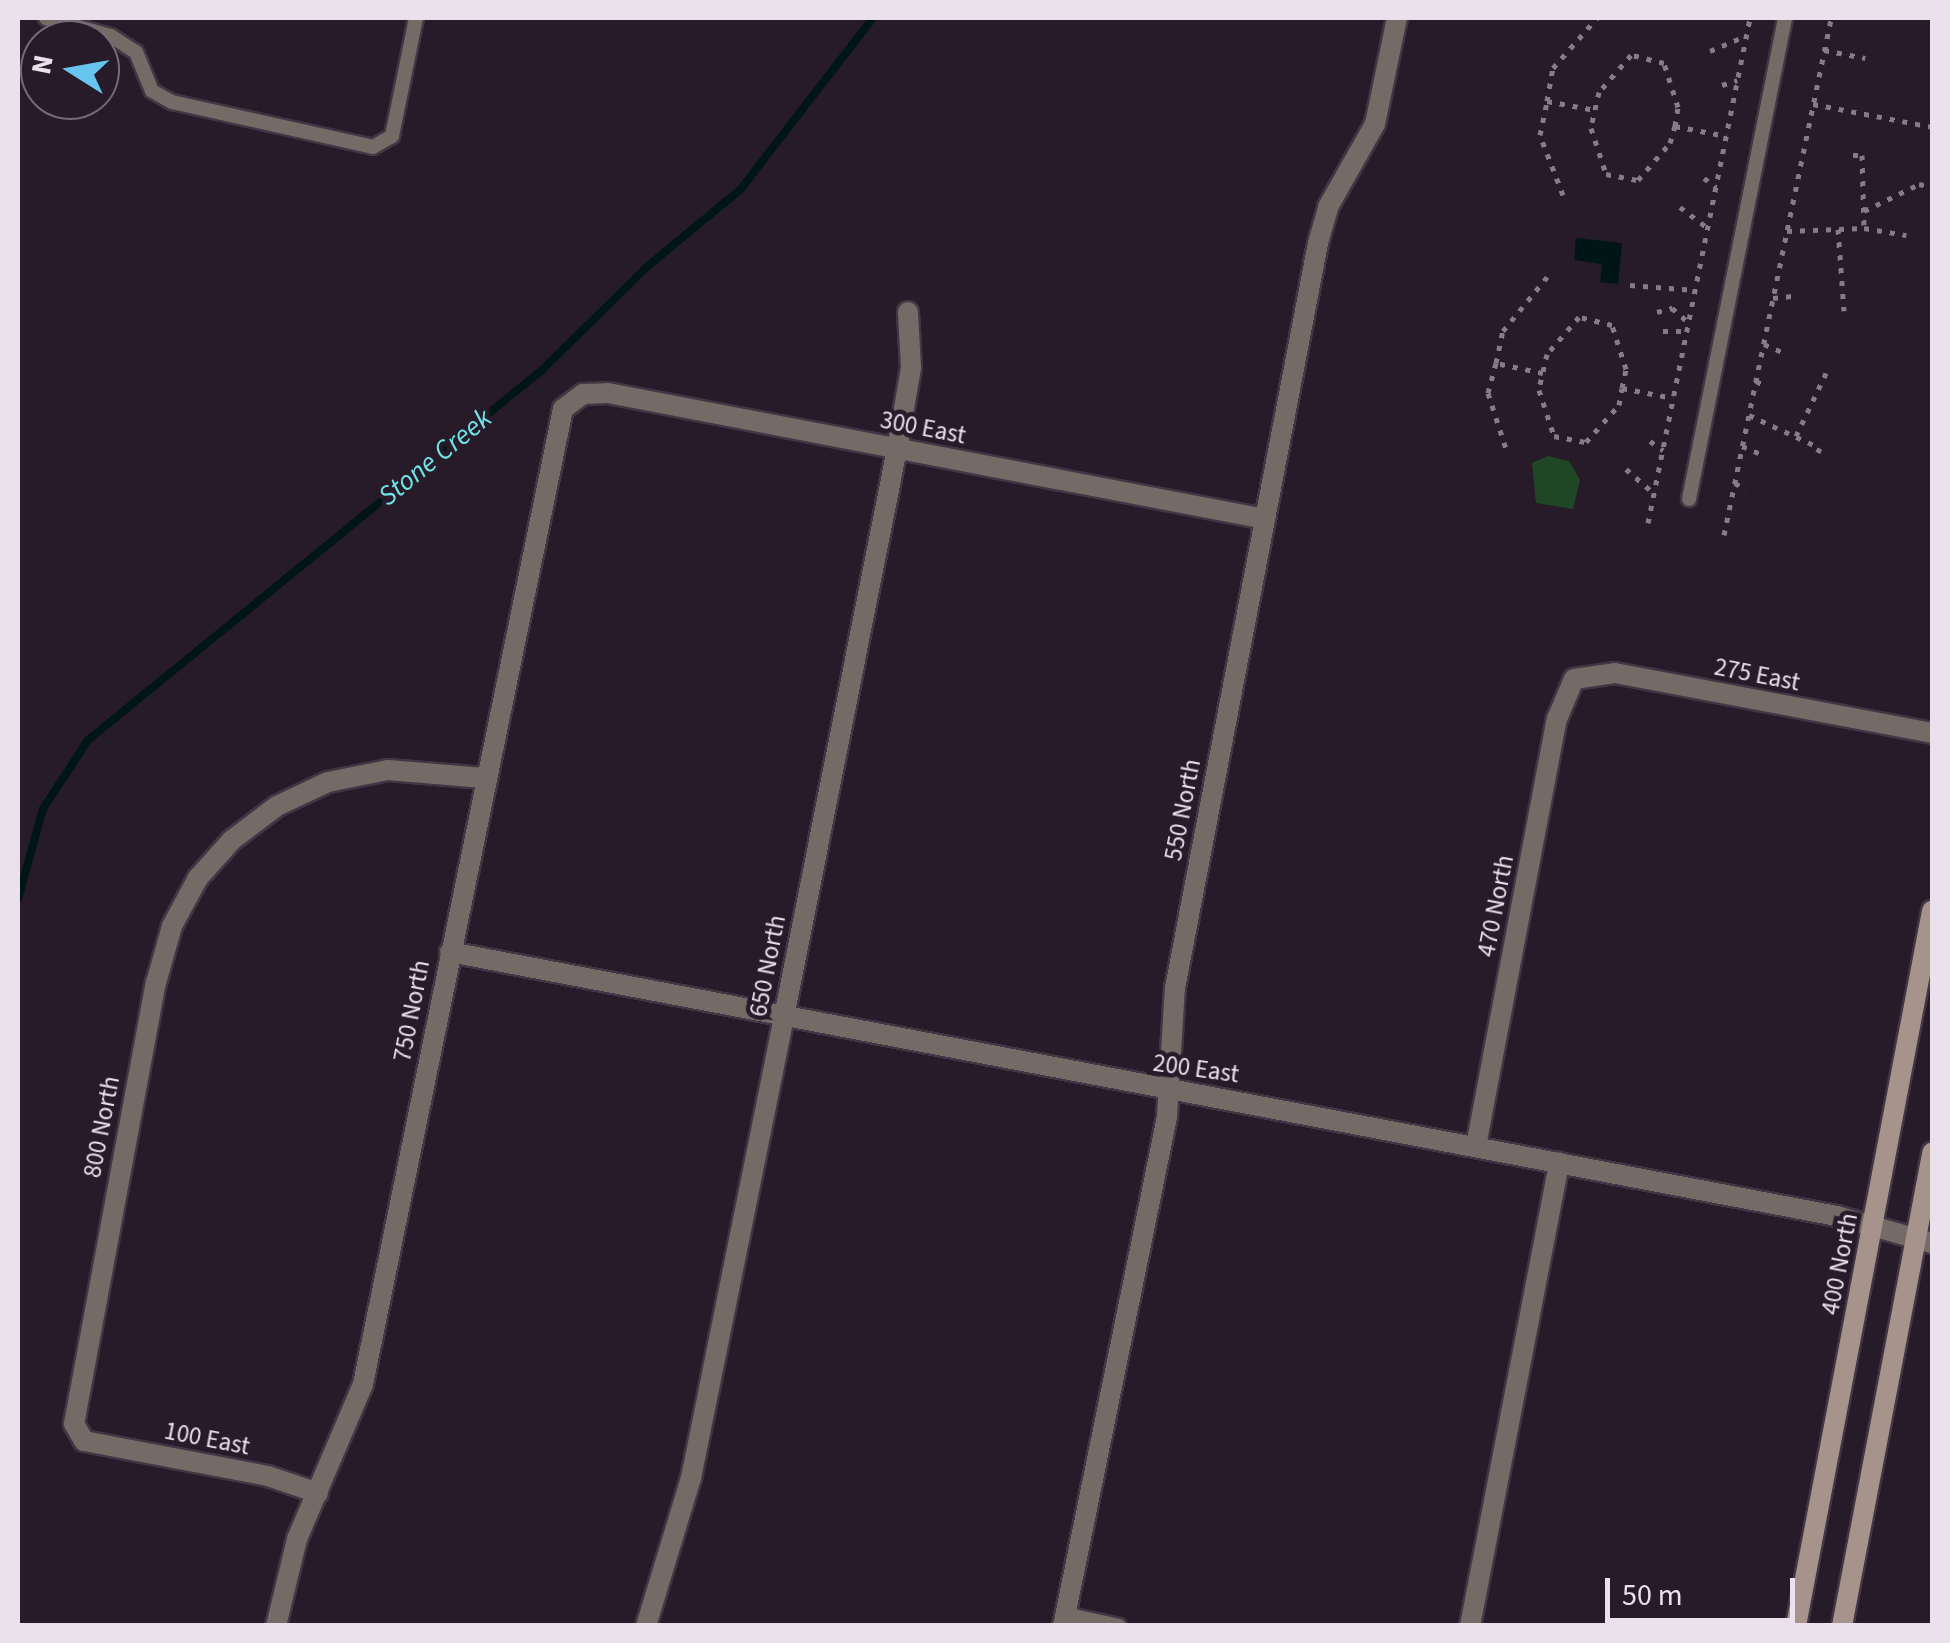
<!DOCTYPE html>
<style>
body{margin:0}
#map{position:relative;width:1950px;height:1643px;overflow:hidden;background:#271a29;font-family:"Source Sans 3",sans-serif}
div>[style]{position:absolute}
.green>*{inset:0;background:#204725}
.water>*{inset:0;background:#001616}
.stream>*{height:8px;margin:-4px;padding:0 4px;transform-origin:4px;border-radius:4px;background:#001616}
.path>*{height:5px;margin-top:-2.5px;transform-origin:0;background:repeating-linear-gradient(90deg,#867b88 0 5px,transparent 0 13px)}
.roads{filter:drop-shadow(2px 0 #423644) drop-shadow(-2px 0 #423644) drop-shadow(0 2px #423644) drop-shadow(0 -2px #423644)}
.lane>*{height:14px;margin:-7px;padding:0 7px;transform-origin:7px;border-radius:7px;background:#756a65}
.street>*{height:20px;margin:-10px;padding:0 10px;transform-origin:10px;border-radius:10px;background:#756a65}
.secondary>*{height:20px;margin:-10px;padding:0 10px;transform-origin:10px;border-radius:10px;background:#a6948c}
span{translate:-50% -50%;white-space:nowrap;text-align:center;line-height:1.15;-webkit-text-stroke:9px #271a29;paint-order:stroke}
.street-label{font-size:25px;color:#eae1ec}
.water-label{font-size:28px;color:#70e5e6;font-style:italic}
.frame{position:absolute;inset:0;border:20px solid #eae1ec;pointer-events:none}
.north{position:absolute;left:20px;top:20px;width:100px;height:100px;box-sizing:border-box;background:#271a29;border:2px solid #756a77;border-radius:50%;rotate:281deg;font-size:28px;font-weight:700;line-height:40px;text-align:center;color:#eae1ec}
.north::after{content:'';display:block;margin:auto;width:35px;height:45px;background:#66c4ef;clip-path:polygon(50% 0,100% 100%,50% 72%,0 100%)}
.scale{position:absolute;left:1605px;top:1578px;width:190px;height:45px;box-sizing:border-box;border:5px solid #eae1ec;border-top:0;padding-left:12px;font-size:30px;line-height:35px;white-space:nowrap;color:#eae1ec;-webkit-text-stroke:8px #271a29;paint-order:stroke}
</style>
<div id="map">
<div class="green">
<div style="clip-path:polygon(1548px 456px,1569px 461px,1580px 480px,1573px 509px,1536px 503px,1532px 463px)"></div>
</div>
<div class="water">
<div style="clip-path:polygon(1576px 238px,1622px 243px,1618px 284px,1600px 282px,1602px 264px,1574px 260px)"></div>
</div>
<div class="stream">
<div style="left:18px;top:899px;width:93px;rotate:-74.5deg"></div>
<div style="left:43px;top:809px;width:82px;rotate:-56.9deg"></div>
<div style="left:88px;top:740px;width:586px;rotate:-39.18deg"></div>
<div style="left:542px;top:370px;width:148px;rotate:-44.5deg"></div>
<div style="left:648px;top:266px;width:119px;rotate:-39.6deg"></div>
<div style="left:740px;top:190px;width:217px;rotate:-52.3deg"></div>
</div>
<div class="path">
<div style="left:1824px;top:50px;width:42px;rotate:11deg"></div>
<div style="left:1710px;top:51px;width:39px;rotate:-23deg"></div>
<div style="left:1722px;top:85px;width:16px;rotate:-18deg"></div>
<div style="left:1547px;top:101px;width:34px;rotate:-80deg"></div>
<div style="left:1553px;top:68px;width:67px;rotate:-48.7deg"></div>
<div style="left:1813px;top:104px;width:121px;rotate:10.9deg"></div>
<div style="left:1675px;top:126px;width:19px;rotate:-81deg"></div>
<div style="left:1678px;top:107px;width:46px;rotate:-107.7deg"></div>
<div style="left:1664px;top:63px;width:34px;rotate:-166deg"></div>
<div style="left:1631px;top:55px;width:49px;rotate:130.9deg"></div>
<div style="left:1599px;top:92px;width:37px;rotate:103deg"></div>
<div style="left:1591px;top:128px;width:48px;rotate:71.9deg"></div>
<div style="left:1606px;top:174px;width:33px;rotate:11deg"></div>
<div style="left:1638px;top:180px;width:49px;rotate:-49.1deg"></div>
<div style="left:1670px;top:143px;width:18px;rotate:-74deg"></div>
<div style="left:1675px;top:126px;width:52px;rotate:11.1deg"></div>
<div style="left:1853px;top:155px;width:9px"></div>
<div style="left:1862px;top:155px;width:73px;rotate:88.4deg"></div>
<div style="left:1864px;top:228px;width:43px;rotate:9.5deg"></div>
<div style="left:1704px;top:178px;width:15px;rotate:37deg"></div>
<div style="left:1563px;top:195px;width:64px;rotate:-111deg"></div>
<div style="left:1540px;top:135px;width:35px;rotate:-78deg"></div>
<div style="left:1547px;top:101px;width:49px;rotate:10.6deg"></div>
<div style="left:1680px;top:207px;width:34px;rotate:37deg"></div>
<div style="left:1864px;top:211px;width:61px;rotate:-26.1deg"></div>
<div style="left:1919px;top:184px;width:13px;rotate:13deg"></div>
<div style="left:1838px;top:229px;width:82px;rotate:85.8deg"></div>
<div style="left:1787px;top:231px;width:77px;rotate:-2.2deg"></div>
<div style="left:1630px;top:285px;width:65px;rotate:4.4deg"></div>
<div style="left:1773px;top:298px;width:19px;rotate:-6deg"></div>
<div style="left:1657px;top:312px;width:16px;rotate:-15deg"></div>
<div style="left:1672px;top:308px;width:21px;rotate:41deg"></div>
<div style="left:1663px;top:331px;width:24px"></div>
<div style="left:1764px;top:344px;width:22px;rotate:24deg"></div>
<div style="left:1496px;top:363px;width:31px;rotate:105deg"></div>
<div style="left:1488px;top:393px;width:65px;rotate:72.1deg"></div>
<div style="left:1543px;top:373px;width:48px;rotate:-168deg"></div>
<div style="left:1496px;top:363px;width:33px;rotate:-78deg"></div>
<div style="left:1503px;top:331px;width:70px;rotate:-50.8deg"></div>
<div style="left:1756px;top:381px;width:13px;rotate:27deg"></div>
<div style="left:1622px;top:388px;width:19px;rotate:-78deg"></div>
<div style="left:1626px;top:369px;width:46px;rotate:-107.7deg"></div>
<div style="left:1612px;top:325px;width:34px;rotate:-166deg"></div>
<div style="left:1579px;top:317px;width:49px;rotate:130.9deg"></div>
<div style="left:1547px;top:354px;width:37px;rotate:103deg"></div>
<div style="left:1539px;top:390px;width:48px;rotate:71.9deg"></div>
<div style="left:1554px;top:436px;width:33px;rotate:11deg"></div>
<div style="left:1586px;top:442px;width:50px;rotate:-48.3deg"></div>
<div style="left:1619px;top:405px;width:17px;rotate:-80deg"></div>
<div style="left:1622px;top:388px;width:52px;rotate:11.1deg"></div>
<div style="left:1749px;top:415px;width:78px;rotate:24.9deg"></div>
<div style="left:1820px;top:448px;width:11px;rotate:117deg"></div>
<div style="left:1796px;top:436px;width:70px;rotate:-64.5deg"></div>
<div style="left:1650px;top:441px;width:16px;rotate:35deg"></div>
<div style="left:1742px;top:446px;width:23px;rotate:23deg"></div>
<div style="left:1626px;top:469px;width:37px;rotate:41deg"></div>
<div style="left:1735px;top:483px;width:13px;rotate:32deg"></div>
<div style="left:1648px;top:523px;width:515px;rotate:-78.58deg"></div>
<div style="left:1724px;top:535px;width:527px;rotate:-78.28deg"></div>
</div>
<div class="roads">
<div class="lane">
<div style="left:46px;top:18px;width:67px;rotate:15.5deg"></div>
<div style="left:111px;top:36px;width:30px;rotate:33deg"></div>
<div style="left:136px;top:52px;width:42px;rotate:67.7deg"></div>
<div style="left:152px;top:91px;width:23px;rotate:29deg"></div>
<div style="left:172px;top:102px;width:206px;rotate:12.6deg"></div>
<div style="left:373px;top:147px;width:22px;rotate:-30deg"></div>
<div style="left:392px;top:136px;width:120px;rotate:-78.5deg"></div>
<div style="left:1689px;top:499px;width:490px;rotate:-78.7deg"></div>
<div style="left:1065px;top:1614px;width:55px;rotate:12.5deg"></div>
</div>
<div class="street">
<div style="left:450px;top:952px;width:1412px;rotate:10.78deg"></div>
<div style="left:1837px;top:1216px;width:99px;rotate:15.9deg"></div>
<div style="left:1476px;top:1146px;width:435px;rotate:-79.3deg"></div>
<div style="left:1557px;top:719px;width:43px;rotate:-67deg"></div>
<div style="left:1574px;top:679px;width:41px;rotate:-8.3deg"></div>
<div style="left:1615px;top:673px;width:323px;rotate:10.7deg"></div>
<div style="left:318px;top:1493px;width:53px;rotate:-161.2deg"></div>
<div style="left:268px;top:1476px;width:187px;rotate:-169.2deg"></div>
<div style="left:84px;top:1441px;width:20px;rotate:-120deg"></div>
<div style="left:74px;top:1424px;width:449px;rotate:-79.5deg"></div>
<div style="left:156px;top:983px;width:59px;rotate:-74.3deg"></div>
<div style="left:172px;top:926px;width:55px;rotate:-61.6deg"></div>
<div style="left:198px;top:878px;width:51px;rotate:-48.2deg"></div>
<div style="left:232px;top:840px;width:56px;rotate:-37.1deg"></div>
<div style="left:277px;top:806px;width:56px;rotate:-25.2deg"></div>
<div style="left:328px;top:782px;width:61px;rotate:-11.3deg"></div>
<div style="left:388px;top:770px;width:96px;rotate:4.8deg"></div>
<div style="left:276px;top:1626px;width:89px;rotate:-76.4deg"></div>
<div style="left:297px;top:1539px;width:168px;rotate:-66.9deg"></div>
<div style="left:363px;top:1384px;width:995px;rotate:-78.41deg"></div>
<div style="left:563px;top:409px;width:25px;rotate:-37deg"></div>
<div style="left:583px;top:394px;width:25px;rotate:-2deg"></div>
<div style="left:608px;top:393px;width:669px;rotate:10.86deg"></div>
<div style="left:646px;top:1626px;width:155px;rotate:-73.1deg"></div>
<div style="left:691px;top:1478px;width:470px;rotate:-78.6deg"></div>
<div style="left:784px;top:1017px;width:579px;rotate:-78.75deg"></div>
<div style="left:897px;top:449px;width:82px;rotate:-80.2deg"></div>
<div style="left:911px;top:368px;width:56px;rotate:-93.1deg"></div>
<div style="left:1063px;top:1626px;width:520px;rotate:-78.45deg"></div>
<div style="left:1167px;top:1117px;width:129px;rotate:-86.5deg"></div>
<div style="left:1175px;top:988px;width:759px;rotate:-79.13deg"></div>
<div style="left:1318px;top:243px;width:37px;rotate:-74deg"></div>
<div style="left:1328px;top:207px;width:95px;rotate:-60.5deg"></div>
<div style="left:1375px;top:124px;width:108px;rotate:-78.3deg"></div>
<div style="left:1470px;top:1626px;width:472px;rotate:-79.1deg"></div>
</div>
<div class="secondary">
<div style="left:1796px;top:1626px;width:728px;rotate:-79.23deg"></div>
<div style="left:1842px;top:1626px;width:482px;rotate:-79.2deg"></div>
</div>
</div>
<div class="street-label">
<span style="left:923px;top:428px;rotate:11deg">300 East</span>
<span style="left:1757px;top:675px;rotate:11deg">275 East</span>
<span style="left:1183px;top:810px;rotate:-79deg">550 North</span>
<span style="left:1496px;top:906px;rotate:-79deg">470 North</span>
<span style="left:768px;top:966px;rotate:-79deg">650 North</span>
<span style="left:412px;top:1011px;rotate:-79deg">750 North</span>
<span style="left:1196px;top:1069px;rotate:8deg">200 East</span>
<span style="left:102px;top:1127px;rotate:-79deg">800 North</span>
<span style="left:1840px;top:1264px;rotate:-79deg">400 North</span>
<span style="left:207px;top:1439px;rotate:11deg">100 East</span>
</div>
<div class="water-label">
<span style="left:435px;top:457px;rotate:-39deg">Stone Creek</span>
</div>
<div class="frame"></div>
<div class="north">N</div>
<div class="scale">50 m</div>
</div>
